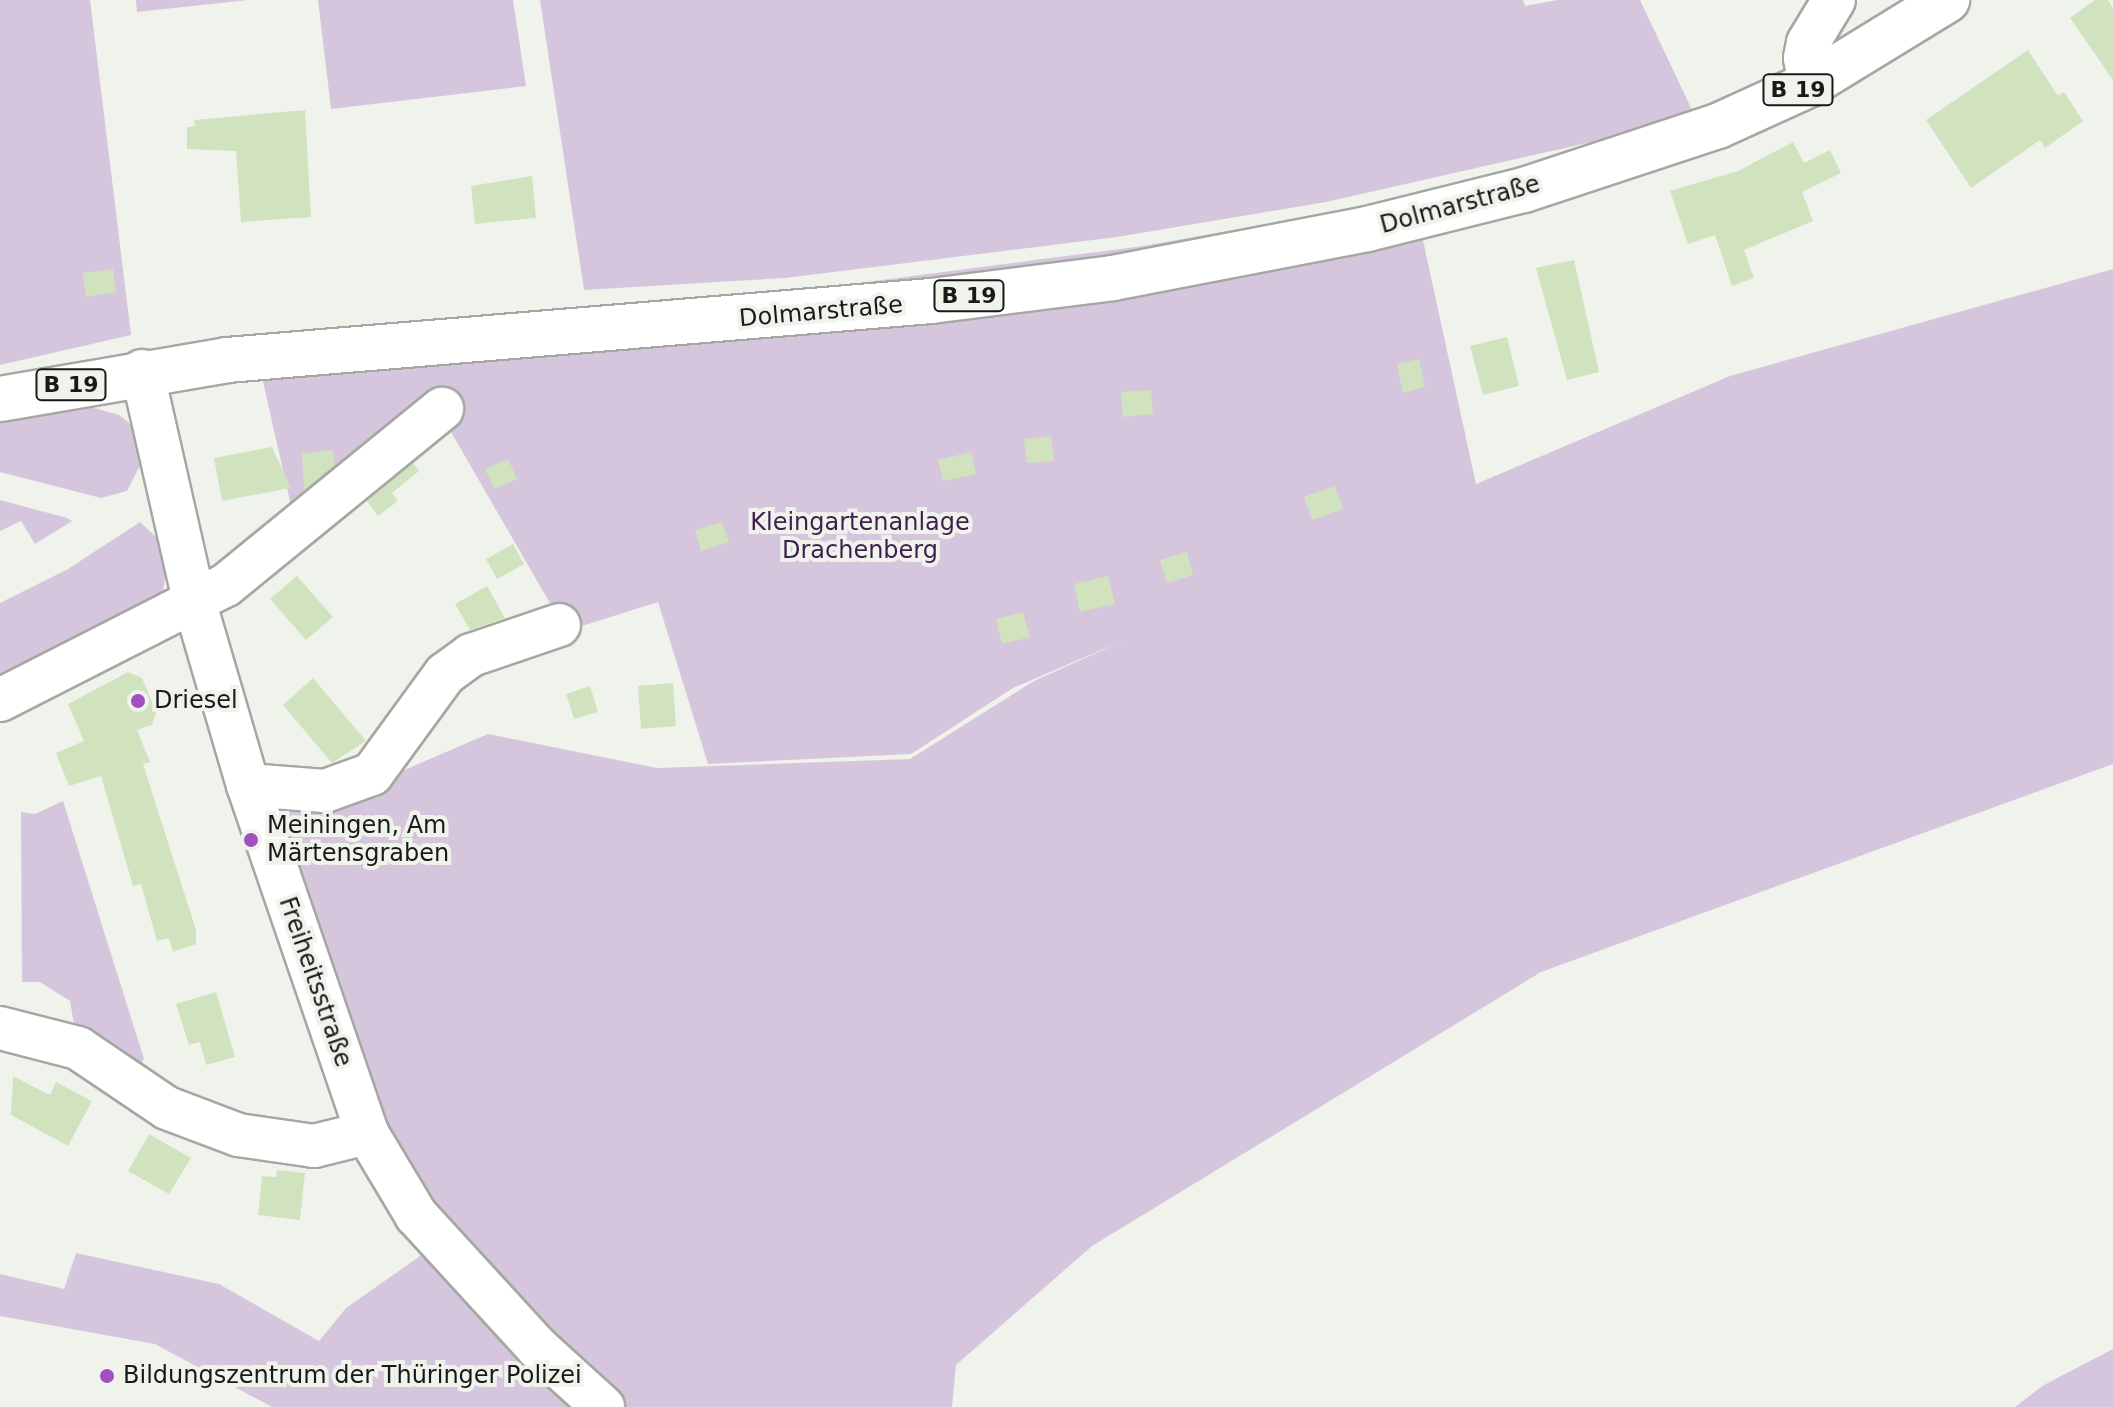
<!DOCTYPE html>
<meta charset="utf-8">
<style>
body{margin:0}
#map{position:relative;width:2113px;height:1407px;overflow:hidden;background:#eff3ec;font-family:"DejaVu Sans",sans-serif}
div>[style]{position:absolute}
.green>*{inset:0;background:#d6c6dd}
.building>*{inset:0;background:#d1e3be}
.roads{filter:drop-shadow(2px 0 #a5a8a2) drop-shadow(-2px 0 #a5a8a2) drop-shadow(0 2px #a5a8a2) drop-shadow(0 -2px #a5a8a2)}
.minor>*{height:42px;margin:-21px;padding:0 21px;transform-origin:21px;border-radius:21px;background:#fff}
.major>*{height:44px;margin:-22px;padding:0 22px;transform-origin:22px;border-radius:22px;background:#fff}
.dots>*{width:22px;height:22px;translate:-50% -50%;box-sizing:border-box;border:4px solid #eff3ec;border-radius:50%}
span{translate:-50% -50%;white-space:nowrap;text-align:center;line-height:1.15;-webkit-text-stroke:8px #eff3ec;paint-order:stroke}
.shield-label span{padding:2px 6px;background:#eff3ec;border:2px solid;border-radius:6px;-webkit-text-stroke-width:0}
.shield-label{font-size:22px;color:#191a18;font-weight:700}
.street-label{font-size:24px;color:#191a18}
.park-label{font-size:24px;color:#3f1f4b}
.poi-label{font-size:24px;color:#191a18}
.left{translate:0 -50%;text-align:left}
</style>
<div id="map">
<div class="green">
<div style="clip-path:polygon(0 0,90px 0,131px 335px,0 365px)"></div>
<div style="clip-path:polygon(136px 0,248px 0,137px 12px)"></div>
<div style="clip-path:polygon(318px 0,513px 0,526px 86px,331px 109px)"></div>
<div style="clip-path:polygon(540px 0,1523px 0,1525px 6px,1557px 0,1640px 0,1692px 110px,1596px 141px,1326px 202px,1117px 237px,785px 278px,584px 290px)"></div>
<div style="clip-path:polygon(1514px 180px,1009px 276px,813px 289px,1143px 246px)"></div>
<div style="clip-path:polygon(1421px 231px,1476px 484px,1730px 376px,2113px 269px,2113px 764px,1541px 972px,1092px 1246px,956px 1365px,952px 1407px,272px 1407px,155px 1344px,0 1316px,0 1274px,64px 1289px,76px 1253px,219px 1284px,319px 1341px,346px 1308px,453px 1233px,381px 1134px,270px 819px,277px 800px,339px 798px,488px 734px,657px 768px,910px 759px,1034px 681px,1125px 640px,1013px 688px,911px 754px,708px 764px,658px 602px,566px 631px,436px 406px,294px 519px,262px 377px)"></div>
<div style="clip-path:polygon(84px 405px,119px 415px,134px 427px,143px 460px,127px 491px,101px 498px,0 472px,0 422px)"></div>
<div style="clip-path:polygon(0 500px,67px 518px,72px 521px,35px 544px,21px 521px,0 531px)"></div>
<div style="clip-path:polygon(140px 522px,156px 537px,166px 571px,163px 592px,152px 610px,0 688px,0 603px,68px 569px)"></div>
<div style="clip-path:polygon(63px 801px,144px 1059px,135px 1071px,75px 1030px,70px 1001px,40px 982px,22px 982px,21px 812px,35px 814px)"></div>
<div style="clip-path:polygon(2113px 1349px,2113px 1407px,2015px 1407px,2044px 1385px)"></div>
</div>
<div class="building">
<div style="clip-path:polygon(2095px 0,2108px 0,2113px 8px,2113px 80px,2070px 18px)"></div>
<div style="clip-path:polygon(2028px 50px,2058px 96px,2064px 92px,2083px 121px,2045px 148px,2040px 140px,1971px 188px,1926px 120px)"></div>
<div style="clip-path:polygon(305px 110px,311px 217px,241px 222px,236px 151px,187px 149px,187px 127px,195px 126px,194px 120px)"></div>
<div style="clip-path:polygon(1793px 142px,1804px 163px,1830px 150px,1841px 173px,1802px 192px,1813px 221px,1744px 250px,1754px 278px,1732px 286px,1715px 235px,1688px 244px,1670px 191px,1738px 171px)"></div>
<div style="clip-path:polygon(532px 176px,536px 218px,475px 224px,471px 186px)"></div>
<div style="clip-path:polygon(1574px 260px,1599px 372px,1567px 380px,1536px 268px)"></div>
<div style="clip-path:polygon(113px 269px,116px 292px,86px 297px,83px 273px)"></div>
<div style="clip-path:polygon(1507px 337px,1519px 386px,1483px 395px,1470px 346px)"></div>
<div style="clip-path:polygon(1419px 359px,1425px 387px,1403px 393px,1397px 364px)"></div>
<div style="clip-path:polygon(1151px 390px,1153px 414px,1123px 417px,1121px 392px)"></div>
<div style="clip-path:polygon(1051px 436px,1054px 461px,1027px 463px,1024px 439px)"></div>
<div style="clip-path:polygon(272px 447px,291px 488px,222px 501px,214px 458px)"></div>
<div style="clip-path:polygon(332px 450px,335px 465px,304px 490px,302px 454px)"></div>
<div style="clip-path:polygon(971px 452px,976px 474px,943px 481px,938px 460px)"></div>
<div style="clip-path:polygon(508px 459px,517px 479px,494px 489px,485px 469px)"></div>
<div style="clip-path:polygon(413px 463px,419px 471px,392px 493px,398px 501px,378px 516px,367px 501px)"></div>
<div style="clip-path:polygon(1335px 486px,1343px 509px,1312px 520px,1304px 497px)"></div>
<div style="clip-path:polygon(722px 522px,729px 542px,701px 551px,695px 530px)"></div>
<div style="clip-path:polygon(513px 544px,524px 564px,497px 579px,486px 559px)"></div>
<div style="clip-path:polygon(1187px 552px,1193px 575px,1167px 583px,1160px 560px)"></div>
<div style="clip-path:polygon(297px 576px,333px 617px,306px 640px,270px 599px)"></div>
<div style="clip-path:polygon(1108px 576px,1115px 604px,1080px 612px,1074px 584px)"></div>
<div style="clip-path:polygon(487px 586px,505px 618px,470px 630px,455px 604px)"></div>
<div style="clip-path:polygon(1023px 612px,1030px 637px,1002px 644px,996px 619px)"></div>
<div style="clip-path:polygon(128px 672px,142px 678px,156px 712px,152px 725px,137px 730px,150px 762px,143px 764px,196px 930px,196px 944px,173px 952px,169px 938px,157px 941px,141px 884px,133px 886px,101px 776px,69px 786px,56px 753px,84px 741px,68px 704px)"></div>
<div style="clip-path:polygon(313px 678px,366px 741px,332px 763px,283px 705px)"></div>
<div style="clip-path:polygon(673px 683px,676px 726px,641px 729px,638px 686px)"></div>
<div style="clip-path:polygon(590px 686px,598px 712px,574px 719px,566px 694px)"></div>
<div style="clip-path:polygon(216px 992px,235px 1057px,206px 1065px,200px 1042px,189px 1045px,176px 1004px)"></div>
<div style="clip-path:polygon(13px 1076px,50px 1095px,56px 1082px,92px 1101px,68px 1146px,11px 1115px)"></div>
<div style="clip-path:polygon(149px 1134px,191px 1158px,169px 1194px,128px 1171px)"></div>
<div style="clip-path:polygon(277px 1170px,305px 1173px,300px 1220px,258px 1215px,262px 1176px,276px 1177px)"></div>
</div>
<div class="roads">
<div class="minor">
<div style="left:1810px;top:84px;width:26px;rotate:-101deg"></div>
<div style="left:1805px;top:58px;width:15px;rotate:-79deg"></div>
<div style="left:1808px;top:43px;width:50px;rotate:-58.8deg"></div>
<div style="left:142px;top:371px;width:239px;rotate:77.2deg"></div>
<div style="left:195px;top:604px;width:189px;rotate:73.7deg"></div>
<div style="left:248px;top:785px;width:368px;rotate:71.1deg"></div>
<div style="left:367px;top:1133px;width:96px;rotate:59.1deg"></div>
<div style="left:416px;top:1215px;width:180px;rotate:47.5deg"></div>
<div style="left:538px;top:1348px;width:88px;rotate:42.2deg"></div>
<div style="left:0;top:700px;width:254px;rotate:-27deg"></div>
<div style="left:226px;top:585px;width:279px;rotate:-39.2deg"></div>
<div style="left:248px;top:785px;width:77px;rotate:4.5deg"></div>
<div style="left:325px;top:791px;width:50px;rotate:-19.9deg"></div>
<div style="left:372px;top:774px;width:124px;rotate:-53.9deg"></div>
<div style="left:445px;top:674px;width:32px;rotate:-36deg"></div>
<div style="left:471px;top:655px;width:93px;rotate:-18.8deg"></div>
<div style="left:0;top:1028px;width:81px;rotate:14.4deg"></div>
<div style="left:78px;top:1048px;width:107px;rotate:34deg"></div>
<div style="left:167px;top:1108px;width:76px;rotate:20.8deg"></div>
<div style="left:238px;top:1135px;width:77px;rotate:8.2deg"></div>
<div style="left:314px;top:1146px;width:55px;rotate:-13.8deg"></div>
</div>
<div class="major">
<div style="left:0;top:399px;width:230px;rotate:-9.7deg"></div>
<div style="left:227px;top:360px;width:706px;rotate:-4.79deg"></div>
<div style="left:931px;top:301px;width:183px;rotate:-7.2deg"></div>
<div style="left:1113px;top:278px;width:259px;rotate:-10.9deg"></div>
<div style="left:1367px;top:229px;width:162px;rotate:-14deg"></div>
<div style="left:1524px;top:190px;width:204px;rotate:-18.3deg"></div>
<div style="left:1718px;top:126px;width:101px;rotate:-24.5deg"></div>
<div style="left:1810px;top:84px;width:161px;rotate:-31.5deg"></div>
</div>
</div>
<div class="dots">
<div style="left:138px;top:701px;background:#a150bf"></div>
<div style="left:251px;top:840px;background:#a150bf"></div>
<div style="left:107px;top:1376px;background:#a150bf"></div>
</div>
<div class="shield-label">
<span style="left:1798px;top:90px">B 19</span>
<span style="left:969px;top:296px">B 19</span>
<span style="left:71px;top:385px">B 19</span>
</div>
<div class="street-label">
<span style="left:1460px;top:205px;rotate:-15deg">Dolmarstraße</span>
<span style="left:821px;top:312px;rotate:-5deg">Dolmarstraße</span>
<span style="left:315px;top:982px;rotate:71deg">Freiheitsstraße</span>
</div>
<div class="park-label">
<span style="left:860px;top:537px">Kleingartenanlage<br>Drachenberg</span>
</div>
<div class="poi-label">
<span class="left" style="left:154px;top:701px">Driesel</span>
<span class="left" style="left:267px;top:840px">Meiningen, Am<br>Märtensgraben</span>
<span class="left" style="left:123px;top:1376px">Bildungszentrum der Thüringer Polizei</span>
</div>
</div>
